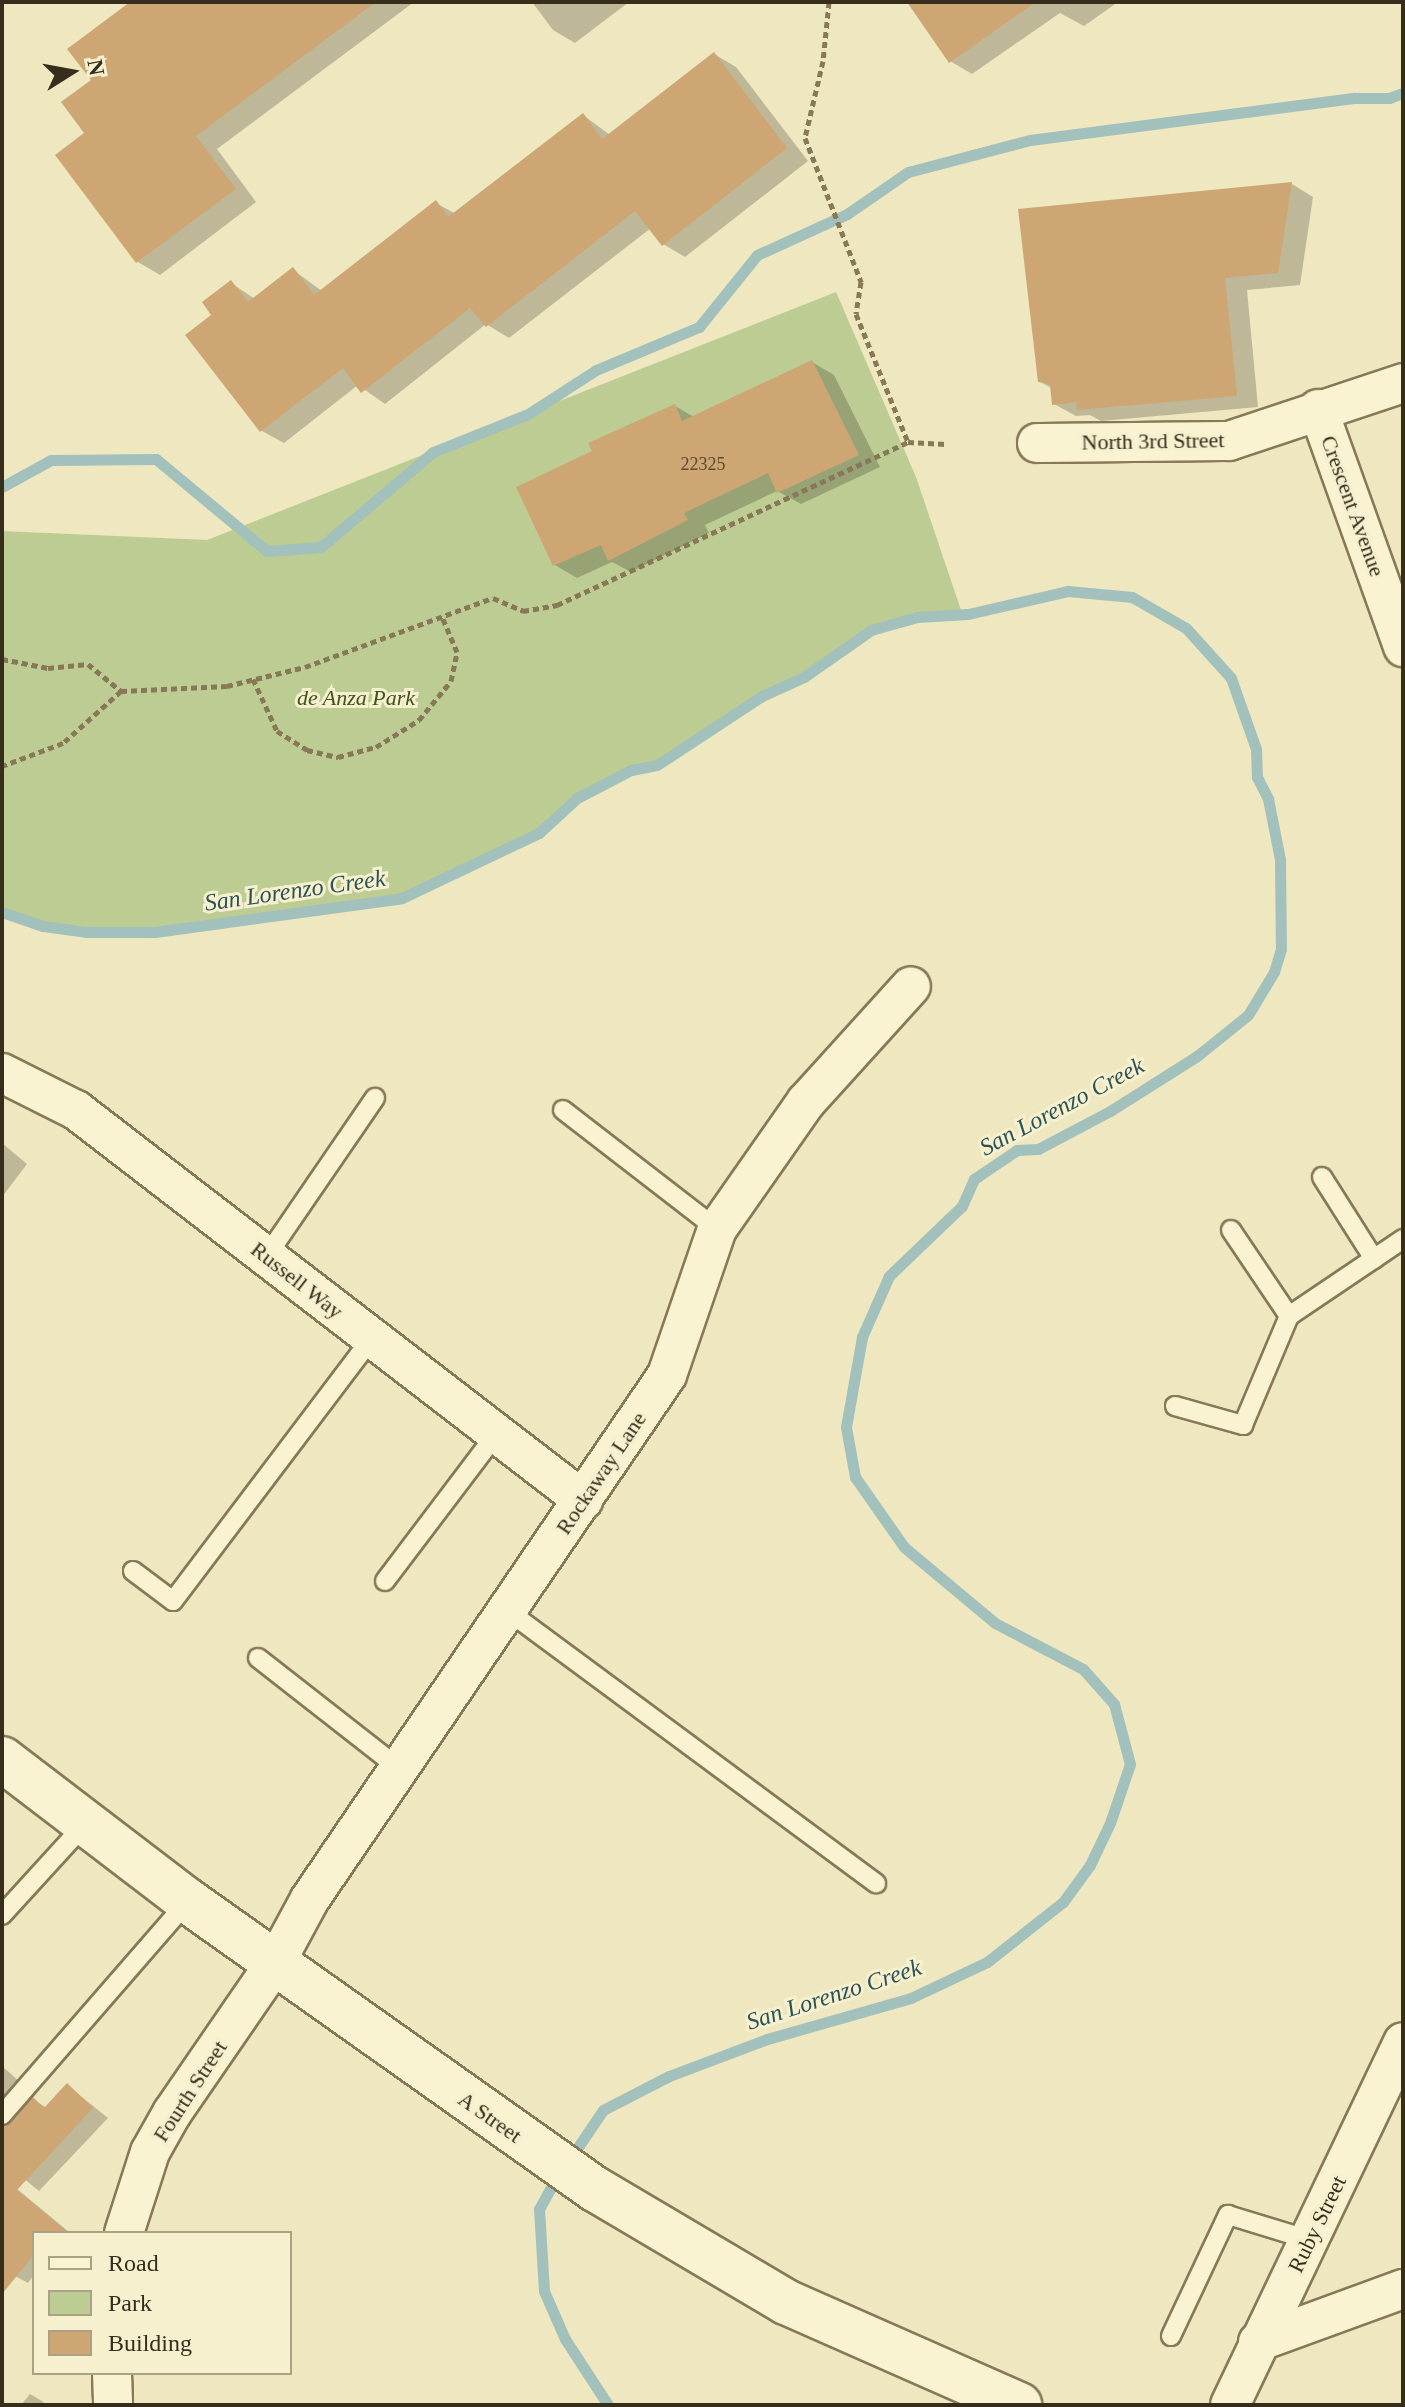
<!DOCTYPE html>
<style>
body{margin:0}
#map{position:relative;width:1405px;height:2407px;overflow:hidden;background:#eee7bf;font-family:"Times New Roman",serif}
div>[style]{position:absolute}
.green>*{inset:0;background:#bdcc93}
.shadow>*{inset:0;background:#0003}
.stream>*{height:11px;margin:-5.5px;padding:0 5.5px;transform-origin:5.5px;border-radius:5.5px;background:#a2c0bc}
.building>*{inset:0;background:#cda674}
.path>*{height:5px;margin-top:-2.5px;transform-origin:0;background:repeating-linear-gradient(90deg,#877857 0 6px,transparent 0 10px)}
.roads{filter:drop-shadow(2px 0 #877857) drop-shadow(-2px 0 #877857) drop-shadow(0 2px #877857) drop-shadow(0 -2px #877857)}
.lane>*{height:18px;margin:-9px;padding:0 9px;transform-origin:9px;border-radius:9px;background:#f9f3d2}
.street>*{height:38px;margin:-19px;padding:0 19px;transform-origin:19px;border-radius:19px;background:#f9f3d2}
.secondary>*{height:44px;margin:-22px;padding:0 22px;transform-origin:22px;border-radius:22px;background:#f9f3d2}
span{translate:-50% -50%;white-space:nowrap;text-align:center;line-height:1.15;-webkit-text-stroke:6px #f6f0ce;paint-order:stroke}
.number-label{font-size:18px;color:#5c4b32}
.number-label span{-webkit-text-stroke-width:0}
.street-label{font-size:22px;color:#362d1c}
.park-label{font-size:22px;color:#405322;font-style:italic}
.water-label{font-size:24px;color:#2b5356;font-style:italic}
.frame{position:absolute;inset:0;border:4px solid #362d1c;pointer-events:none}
.legend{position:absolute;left:32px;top:2231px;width:260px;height:144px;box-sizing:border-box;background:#f6f0ce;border:2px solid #a9a287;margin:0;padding:10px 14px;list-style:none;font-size:24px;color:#362d1c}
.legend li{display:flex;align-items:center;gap:16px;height:40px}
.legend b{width:40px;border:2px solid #a9a287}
.north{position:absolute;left:32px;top:32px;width:80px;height:80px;-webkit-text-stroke:6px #f6f0ce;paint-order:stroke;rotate:79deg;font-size:22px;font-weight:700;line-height:32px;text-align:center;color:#362d1c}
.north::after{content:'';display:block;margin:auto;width:28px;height:36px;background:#362d1c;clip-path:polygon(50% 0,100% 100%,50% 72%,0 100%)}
</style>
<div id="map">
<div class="green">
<div style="clip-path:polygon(836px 292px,916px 477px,962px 613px,917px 617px,871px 630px,804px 677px,762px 696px,657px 765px,631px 770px,577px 798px,539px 833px,402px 898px,155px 932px,86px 932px,43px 926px,2px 912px,2px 531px,207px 540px)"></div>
</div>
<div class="shadow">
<div style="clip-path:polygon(133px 2px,414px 2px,217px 149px,256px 202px,160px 275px,138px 262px,58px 155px,87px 134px,93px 80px)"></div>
<div style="clip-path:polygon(532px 2px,629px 2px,575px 43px,553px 30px)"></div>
<div style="clip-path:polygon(909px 2px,1118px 2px,1084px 26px,1060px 13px,972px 74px,950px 61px)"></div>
<div style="clip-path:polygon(714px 54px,736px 67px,808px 161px,685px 257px,663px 244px,651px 228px,509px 338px,486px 324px,385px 404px,358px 385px,284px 443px,262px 431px,214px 315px,231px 283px,255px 299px,293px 270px,322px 291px,436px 203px,456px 214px,583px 115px,610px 135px)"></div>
<div style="clip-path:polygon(1292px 184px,1313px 197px,1300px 285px,1247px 290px,1258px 407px,1101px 421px,1090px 415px,1076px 416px,1054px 404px,1053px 389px,1039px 381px)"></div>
<div style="clip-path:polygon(812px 362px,834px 375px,880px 467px,801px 504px,777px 491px,705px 525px,709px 533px,631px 572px,612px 562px,577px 578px,555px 565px,595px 452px,675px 406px,694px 417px)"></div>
<div style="clip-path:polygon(2px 1143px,27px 1164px,2px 1197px)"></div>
<div style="clip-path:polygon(2px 2066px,30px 2091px,7px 2117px,8px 2127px,34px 2100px,47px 2108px,67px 2085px,108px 2118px,39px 2191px,2px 2161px)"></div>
<div style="clip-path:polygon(2px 2184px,16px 2188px,69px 2232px,34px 2233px,34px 2275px,28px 2283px,2px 2269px)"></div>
<div style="clip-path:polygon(30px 2394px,42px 2401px,46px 2405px,21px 2405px)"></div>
</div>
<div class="stream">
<div style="left:2px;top:487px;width:56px;rotate:-28.9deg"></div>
<div style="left:51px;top:460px;width:105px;rotate:-0.5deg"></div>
<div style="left:156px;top:459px;width:144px;rotate:39.7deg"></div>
<div style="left:267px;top:551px;width:54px;rotate:-4.2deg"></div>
<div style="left:321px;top:547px;width:147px;rotate:-40.3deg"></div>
<div style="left:433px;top:452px;width:102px;rotate:-21.8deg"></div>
<div style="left:528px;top:414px;width:81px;rotate:-32.9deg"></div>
<div style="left:596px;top:370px;width:112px;rotate:-22.7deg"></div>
<div style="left:699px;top:327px;width:92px;rotate:-51.1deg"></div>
<div style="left:757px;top:255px;width:99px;rotate:-24.5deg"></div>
<div style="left:847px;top:214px;width:74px;rotate:-34.5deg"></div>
<div style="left:908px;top:172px;width:126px;rotate:-14.7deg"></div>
<div style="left:1030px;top:140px;width:328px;rotate:-7.4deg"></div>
<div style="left:1355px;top:98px;width:34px"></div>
<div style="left:1389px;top:98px;width:15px;rotate:-20deg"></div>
<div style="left:2px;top:912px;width:43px;rotate:18.9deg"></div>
<div style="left:43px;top:926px;width:43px;rotate:7.9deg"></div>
<div style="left:86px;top:932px;width:69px"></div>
<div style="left:155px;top:932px;width:249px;rotate:-7.8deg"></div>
<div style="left:402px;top:898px;width:152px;rotate:-25.4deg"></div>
<div style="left:539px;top:833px;width:52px;rotate:-42.6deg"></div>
<div style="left:577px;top:798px;width:61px;rotate:-27.4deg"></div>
<div style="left:631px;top:770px;width:26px;rotate:-11deg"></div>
<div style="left:657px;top:765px;width:126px;rotate:-33.3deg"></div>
<div style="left:762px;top:696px;width:46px;rotate:-24.3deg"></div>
<div style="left:804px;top:677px;width:82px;rotate:-35deg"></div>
<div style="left:871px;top:630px;width:48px;rotate:-15.8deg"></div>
<div style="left:917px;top:617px;width:51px;rotate:-3.4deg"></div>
<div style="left:968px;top:614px;width:103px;rotate:-13deg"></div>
<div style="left:1068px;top:591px;width:64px;rotate:5.4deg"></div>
<div style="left:1132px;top:597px;width:62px;rotate:29.9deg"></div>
<div style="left:1186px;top:628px;width:67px;rotate:48deg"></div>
<div style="left:1231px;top:678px;width:75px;rotate:70.6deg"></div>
<div style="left:1256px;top:749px;width:28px;rotate:88deg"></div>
<div style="left:1257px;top:777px;width:25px;rotate:63deg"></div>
<div style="left:1268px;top:799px;width:61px;rotate:78.7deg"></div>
<div style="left:1280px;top:859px;width:90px;rotate:89.4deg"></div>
<div style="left:1281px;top:949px;width:24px;rotate:107deg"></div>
<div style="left:1274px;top:972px;width:50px;rotate:121.2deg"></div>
<div style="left:1248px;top:1015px;width:65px;rotate:141.2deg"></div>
<div style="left:1197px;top:1056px;width:103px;rotate:147.7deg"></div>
<div style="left:1110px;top:1111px;width:81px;rotate:152.2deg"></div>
<div style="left:1038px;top:1149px;width:21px;rotate:177deg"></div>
<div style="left:1017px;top:1150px;width:52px;rotate:146deg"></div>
<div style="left:974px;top:1179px;width:30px;rotate:114deg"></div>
<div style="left:962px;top:1206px;width:101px;rotate:136.2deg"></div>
<div style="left:889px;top:1276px;width:67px;rotate:113.9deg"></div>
<div style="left:862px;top:1337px;width:91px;rotate:100.1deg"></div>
<div style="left:846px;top:1427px;width:51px;rotate:79.8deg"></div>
<div style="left:855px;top:1477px;width:85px;rotate:55deg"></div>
<div style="left:904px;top:1547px;width:119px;rotate:39.9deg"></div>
<div style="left:995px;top:1623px;width:99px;rotate:27.6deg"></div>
<div style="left:1083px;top:1669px;width:47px;rotate:48.5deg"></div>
<div style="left:1114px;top:1704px;width:62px;rotate:75.1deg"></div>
<div style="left:1130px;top:1764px;width:62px;rotate:108.7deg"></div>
<div style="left:1110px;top:1823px;width:47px;rotate:115.5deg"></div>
<div style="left:1090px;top:1865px;width:46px;rotate:126.1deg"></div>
<div style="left:1063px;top:1902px;width:97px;rotate:141.7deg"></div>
<div style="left:987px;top:1962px;width:84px;rotate:154.7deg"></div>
<div style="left:911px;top:1998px;width:150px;rotate:164.1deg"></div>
<div style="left:767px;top:2039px;width:105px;rotate:159.3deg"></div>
<div style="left:669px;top:2076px;width:74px;rotate:152.7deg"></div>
<div style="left:603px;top:2110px;width:59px;rotate:124deg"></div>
<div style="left:559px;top:2173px;width:41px;rotate:119.1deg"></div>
<div style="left:539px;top:2209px;width:82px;rotate:86.5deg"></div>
<div style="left:544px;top:2291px;width:52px;rotate:66.4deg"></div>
<div style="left:565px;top:2339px;width:79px;rotate:56.9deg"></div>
</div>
<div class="building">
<div style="clip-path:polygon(130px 2px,376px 2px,196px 136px,236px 189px,136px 263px,55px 155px,84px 133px,61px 102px,91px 80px,67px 49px)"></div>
<div style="clip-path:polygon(907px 2px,1036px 2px,949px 63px)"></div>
<div style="clip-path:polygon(714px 52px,787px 148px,662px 246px,635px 211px,486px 327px,470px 308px,361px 393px,343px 368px,260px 432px,185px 335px,211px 315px,202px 302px,231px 280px,248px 302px,293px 267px,314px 295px,436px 200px,448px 217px,583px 113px,602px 139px)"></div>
<div style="clip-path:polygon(1292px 182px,1278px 273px,1225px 278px,1237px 396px,1077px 410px,1076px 402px,1052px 405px,1050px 384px,1038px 382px,1018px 209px)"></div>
<div style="clip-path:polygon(812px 360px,859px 455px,777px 493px,768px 473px,684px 513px,688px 520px,608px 561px,601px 545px,553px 566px,516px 487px,592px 451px,588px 443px,675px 404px,682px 421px)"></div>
<div style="clip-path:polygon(67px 2083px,93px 2108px,17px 2190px,69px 2233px,34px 2233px,34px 2255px,2px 2294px,2px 2127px,33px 2097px,44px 2108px)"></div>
</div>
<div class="path">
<div style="left:829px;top:2px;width:59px;rotate:95.8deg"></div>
<div style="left:823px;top:61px;width:79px;rotate:103.2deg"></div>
<div style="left:805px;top:138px;width:155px;rotate:68.7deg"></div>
<div style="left:861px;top:282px;width:32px;rotate:99deg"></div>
<div style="left:856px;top:314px;width:138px;rotate:67.9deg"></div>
<div style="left:2px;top:659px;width:47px;rotate:11.1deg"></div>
<div style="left:48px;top:668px;width:40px;rotate:-5.7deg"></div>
<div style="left:88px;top:664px;width:43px;rotate:39.3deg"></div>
<div style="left:121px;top:691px;width:78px;rotate:138.1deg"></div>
<div style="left:63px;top:743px;width:65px;rotate:159.3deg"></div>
<div style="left:253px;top:679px;width:57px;rotate:65.2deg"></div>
<div style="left:277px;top:731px;width:36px;rotate:32deg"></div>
<div style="left:307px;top:750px;width:32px;rotate:13deg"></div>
<div style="left:338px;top:757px;width:39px;rotate:-15deg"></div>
<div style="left:376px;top:747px;width:51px;rotate:-32.1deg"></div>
<div style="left:419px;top:720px;width:50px;rotate:-50.6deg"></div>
<div style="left:451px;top:681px;width:30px;rotate:-78deg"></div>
<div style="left:457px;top:652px;width:39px;rotate:-113deg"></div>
<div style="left:121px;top:691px;width:106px;rotate:-2.7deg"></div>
<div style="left:227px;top:686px;width:80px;rotate:-13.7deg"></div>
<div style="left:305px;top:667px;width:200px;rotate:-20.2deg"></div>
<div style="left:493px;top:598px;width:33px;rotate:23deg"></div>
<div style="left:523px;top:611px;width:35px;rotate:-10deg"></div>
<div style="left:557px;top:605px;width:387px;rotate:-24.9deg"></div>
<div style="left:908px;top:442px;width:38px;rotate:3deg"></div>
</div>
<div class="roads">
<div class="lane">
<div style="left:563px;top:1110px;width:195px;rotate:37.7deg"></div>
<div style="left:1322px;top:1177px;width:97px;rotate:57.6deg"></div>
<div style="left:1231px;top:1230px;width:104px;rotate:56deg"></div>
<div style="left:266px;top:1257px;width:193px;rotate:-55.6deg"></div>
<div style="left:1175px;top:1406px;width:71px;rotate:15.6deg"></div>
<div style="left:1243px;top:1425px;width:118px;rotate:-67.1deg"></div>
<div style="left:1289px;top:1316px;width:138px;rotate:-34deg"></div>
<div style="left:133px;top:1571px;width:50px;rotate:36.9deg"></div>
<div style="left:173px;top:1601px;width:330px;rotate:-52.9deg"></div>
<div style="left:385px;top:1581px;width:186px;rotate:-52.9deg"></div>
<div style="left:508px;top:1611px;width:458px;rotate:36.5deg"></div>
<div style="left:258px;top:1658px;width:180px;rotate:38deg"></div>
<div style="left:2px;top:1915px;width:125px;rotate:-47.6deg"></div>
<div style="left:2px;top:2115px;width:284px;rotate:-49deg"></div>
<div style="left:1171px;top:2336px;width:134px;rotate:-64.8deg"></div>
<div style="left:1228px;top:2215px;width:86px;rotate:17deg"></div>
</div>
<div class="street">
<div style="left:1318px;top:409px;width:253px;rotate:70.3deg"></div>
<div style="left:1037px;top:443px;width:192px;rotate:-0.6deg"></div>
<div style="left:1229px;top:441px;width:183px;rotate:-18.4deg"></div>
<div style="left:2px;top:1073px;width:83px;rotate:26.6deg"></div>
<div style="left:76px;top:1110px;width:640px;rotate:37.57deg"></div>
<div style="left:124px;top:2233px;width:85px;rotate:-72.2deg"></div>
<div style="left:150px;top:2152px;width:45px;rotate:-60.6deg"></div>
<div style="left:172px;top:2113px;width:186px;rotate:-55.5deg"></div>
<div style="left:277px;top:1960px;width:69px;rotate:-61.6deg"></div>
<div style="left:310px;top:1899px;width:634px;rotate:-55.73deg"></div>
<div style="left:667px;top:1375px;width:154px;rotate:-71.1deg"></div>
<div style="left:717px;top:1229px;width:155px;rotate:-55deg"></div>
<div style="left:806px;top:1102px;width:156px;rotate:-47.8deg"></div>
<div style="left:1258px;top:2342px;width:154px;rotate:-20.1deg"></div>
<div style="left:112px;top:2373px;width:32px;rotate:88deg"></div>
<div style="left:1230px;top:2405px;width:402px;rotate:-64.5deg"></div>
</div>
<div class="secondary">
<div style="left:2px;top:1759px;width:234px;rotate:37.4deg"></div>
<div style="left:188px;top:1901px;width:499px;rotate:35.3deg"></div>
<div style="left:595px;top:2189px;width:222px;rotate:30.6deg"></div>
<div style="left:786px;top:2302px;width:255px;rotate:23.8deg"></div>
</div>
</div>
<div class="number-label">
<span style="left:703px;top:464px">22325</span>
</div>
<div class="street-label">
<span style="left:1153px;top:441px;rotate:-1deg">North 3rd Street</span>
<span style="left:1353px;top:506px;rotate:70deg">Crescent Avenue</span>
<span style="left:297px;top:1280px;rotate:38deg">Russell Way</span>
<span style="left:601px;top:1473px;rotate:-56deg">Rockaway Lane</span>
<span style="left:190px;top:2091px;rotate:-57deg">Fourth Street</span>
<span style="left:490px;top:2117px;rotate:35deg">A Street</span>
<span style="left:1317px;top:2224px;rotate:-64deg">Ruby Street</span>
</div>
<div class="park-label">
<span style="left:356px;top:698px">de Anza Park</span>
</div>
<div class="water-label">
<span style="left:295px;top:891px;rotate:-8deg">San Lorenzo Creek</span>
<span style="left:1062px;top:1107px;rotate:-28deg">San Lorenzo Creek</span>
<span style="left:834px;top:1995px;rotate:-18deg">San Lorenzo Creek</span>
</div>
<div class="frame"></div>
<ul class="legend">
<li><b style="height:10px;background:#f9f3d2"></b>Road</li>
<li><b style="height:22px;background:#bdcc93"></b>Park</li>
<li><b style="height:22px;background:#cda674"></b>Building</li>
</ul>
<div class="north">N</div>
</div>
